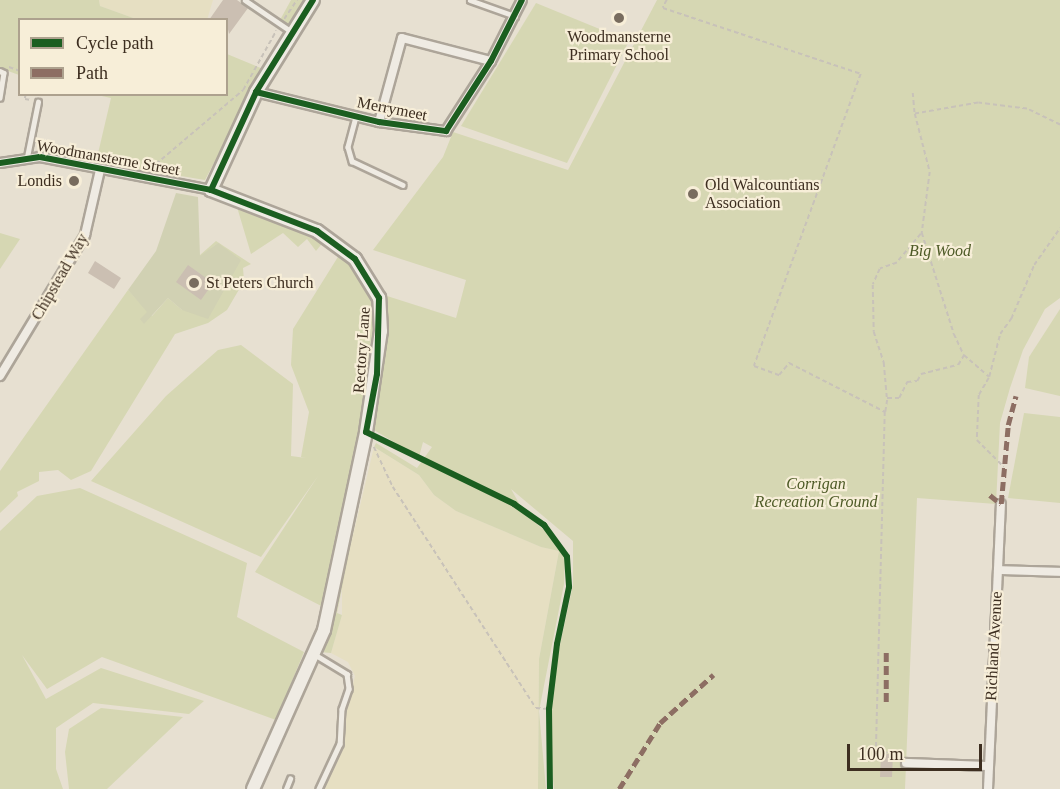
<!DOCTYPE html>
<style>
body{margin:0}
#map{position:relative;width:1060px;height:789px;overflow:hidden;background:#e7e0d1;font-family:"Times New Roman",serif}
div>[style]{position:absolute}
.farmland>*{inset:0;background:#e6dfc2}
.green>*{inset:0;background:#d6d7b3}
.cemetery>*{inset:0;background:#d1d1b3}
.building>*{inset:0;background:#cbbfb2}
.path>*{height:1.5px;margin-top:-0.75px;transform-origin:0;background:repeating-linear-gradient(90deg,#c8c2b9 0 4.5px,transparent 0 7.5px)}
.roads{filter:drop-shadow(2px 0 #ada599) drop-shadow(-2px 0 #ada599) drop-shadow(0 2px #ada599) drop-shadow(0 -2px #ada599)}
.service>*{height:4.5px;margin:-2.25px;padding:0 2.25px;transform-origin:2.25px;border-radius:2.25px;background:#efebe3}
.minor>*{height:8px;margin:-4px;padding:0 4px;transform-origin:4px;border-radius:4px;background:#efebe3}
.secondary>*{height:12px;margin:-6px;padding:0 6px;transform-origin:6px;border-radius:6px;background:#efebe3}
.quiet>*{height:4.5px;margin-top:-2.25px;transform-origin:0;background:repeating-linear-gradient(90deg,#8d6e63 0 9px,transparent 0 13.5px)}
.cycleway>*{height:6px;margin:-3px;padding:0 3px;transform-origin:3px;border-radius:3px;background:#1b5e20}
.dots>*{width:16px;height:16px;translate:-50% -50%;box-sizing:border-box;border:3px solid #f7eed8;border-radius:50%}
span{translate:-50% -50%;white-space:nowrap;text-align:center;line-height:1.15;-webkit-text-stroke:4.5px #f7eed8;paint-order:stroke}
.poi-label{font-size:16px;color:#3d2e20}
.right{translate:-100% -50%;text-align:right}
.left{translate:0 -50%;text-align:left}
.street-label{font-size:16px;color:#3d2e20}
.park-label{font-size:16px;color:#4d5a26;font-style:italic}
.legend{position:absolute;left:18px;top:18px;width:210px;height:78px;box-sizing:border-box;background:#f7eed8;border:2px solid #ada18e;margin:0;padding:8px 10px;list-style:none;font-size:18px;color:#3d2e20}
.legend li{display:flex;align-items:center;gap:12px;height:30px}
.legend b{width:30px;border:2px solid #ada18e}
.scale{position:absolute;left:847px;top:744px;width:135px;height:27px;box-sizing:border-box;border:3px solid #3d2e20;border-top:0;padding-left:8px;font-size:18px;line-height:21px;white-space:nowrap;color:#3d2e20;-webkit-text-stroke:4px #f7eed8;paint-order:stroke}
</style>
<div id="map">
<div class="farmland">
<div style="clip-path:polygon(99px 0,213px 0,207px 20px,136px 19px,100px 6px)"></div>
<div style="clip-path:polygon(374px 447px,419px 475px,434px 495px,456px 511px,541px 547px,559px 551px,539px 659px,538px 789px,323px 789px,343px 743px,345px 714px,355px 676px,348px 662px,331px 653px,342px 615px,342px 582px)"></div>
</div>
<div class="green">
<div style="clip-path:polygon(0 0,99px 0,100px 6px,136px 19px,20px 20px,19px 75px,0 68px)"></div>
<div style="clip-path:polygon(291px 0,306px 0,287px 26px,280px 20px)"></div>
<div style="clip-path:polygon(657px 0,1060px 0,1060px 298px,1045px 309px,1023px 350px,1010px 388px,1000px 423px,996px 504px,917px 498px,905px 789px,554px 789px,546px 709px,573px 585px,573px 541px,511px 489px,525px 514px,565px 548px,564px 584px,539px 711px,546px 789px,538px 789px,539px 659px,559px 551px,541px 547px,456px 511px,434px 495px,419px 475px,374px 447px,376px 443px,417px 468px,432px 447px,423px 442px,419px 457px,374px 430px,337px 613px,342px 615px,331px 653px,320px 652px,333px 612px,255px 572px,318px 476px,261px 557px,91px 481px,166px 396px,218px 350px,241px 345px,293px 384px,291px 456px,306px 458px,301px 457px,309px 412px,291px 365px,293px 329px,341px 252px,384px 295px,456px 318px,466px 280px,373px 250px,443px 157px,453px 132px,568px 170px)"></div>
<div style="clip-path:polygon(536px 3px,629px 41px,567px 163px,461px 126px)"></div>
<div style="clip-path:polygon(227px 54px,263px 69px,205px 180px,96px 162px,111px 98px,97px 95px,226px 94px)"></div>
<div style="clip-path:polygon(237px 207px,255px 213px,325px 240px,316px 251px,307px 239px,298px 247px,283px 233px,251px 254px)"></div>
<div style="clip-path:polygon(0 233px,20px 239px,0 269px)"></div>
<div style="clip-path:polygon(216px 241px,251px 264px,243px 268px,244px 281px,227px 310px,208px 323px,175px 334px,91px 471px,71px 480px,58px 470px,39px 472px,39px 481px,17px 492px,18px 496px,0 513px,0 471px,128px 290px,152px 316px,168px 298px,182px 310px,218px 243px,200px 257px,200px 255px)"></div>
<div style="clip-path:polygon(1060px 309px,1060px 396px,1025px 388px,1029px 357px)"></div>
<div style="clip-path:polygon(1024px 413px,1060px 417px,1060px 503px,1008px 498px)"></div>
<div style="clip-path:polygon(80px 488px,247px 563px,237px 617px,304px 652px,276px 720px,102px 657px,47px 689px,22px 655px,46px 699px,101px 668px,204px 701px,189px 714px,93px 703px,56px 728px,56px 769px,63px 789px,0 789px,0 531px,37px 496px)"></div>
<div style="clip-path:polygon(101px 708px,183px 717px,107px 789px,69px 789px,65px 752px,69px 729px)"></div>
</div>
<div class="cemetery">
<div style="clip-path:polygon(176px 193px,198px 197px,200px 256px,218px 243px,241px 260px,208px 319px,182px 310px,168px 298px,144px 324px,140px 319px,147px 312px,128px 290px,156px 251px)"></div>
</div>
<div class="building">
<div style="clip-path:polygon(223px 0,237px 0,248px 8px,229px 34px,226px 20px,209px 20px)"></div>
<div style="clip-path:polygon(95px 261px,121px 278px,114px 289px,88px 273px)"></div>
<div style="clip-path:polygon(188px 265px,213px 283px,201px 300px,176px 282px)"></div>
<div style="clip-path:polygon(881px 754px,893px 754px,892px 777px,880px 777px)"></div>
</div>
<div class="path">
<div style="left:667px;top:0;width:9px;rotate:117deg"></div>
<div style="left:663px;top:8px;width:209px;rotate:18.4deg"></div>
<div style="left:861px;top:74px;width:311px;rotate:110.1deg"></div>
<div style="left:754px;top:366px;width:27px;rotate:20deg"></div>
<div style="left:779px;top:375px;width:16px;rotate:-50deg"></div>
<div style="left:789px;top:363px;width:108px;rotate:27deg"></div>
<div style="left:885px;top:412px;width:338px;rotate:91.5deg"></div>
<div style="left:876px;top:750px;width:25px;rotate:14deg"></div>
<div style="left:284px;top:19px;width:23px;rotate:-56deg"></div>
<div style="left:9px;top:67px;width:12px;rotate:20deg"></div>
<div style="left:913px;top:93px;width:21px;rotate:85deg"></div>
<div style="left:26px;top:94px;width:5px;rotate:101deg"></div>
<div style="left:25px;top:99px;width:6px;rotate:9deg"></div>
<div style="left:1060px;top:125px;width:37px;rotate:-154deg"></div>
<div style="left:1027px;top:109px;width:49px;rotate:-173deg"></div>
<div style="left:978px;top:103px;width:64px;rotate:170.1deg"></div>
<div style="left:915px;top:114px;width:60px;rotate:75.5deg"></div>
<div style="left:930px;top:172px;width:62px;rotate:97.5deg"></div>
<div style="left:922px;top:233px;width:106px;rotate:72.4deg"></div>
<div style="left:954px;top:334px;width:23px;rotate:65deg"></div>
<div style="left:964px;top:355px;width:33px;rotate:41deg"></div>
<div style="left:989px;top:377px;width:44px;rotate:-75.7deg"></div>
<div style="left:1000px;top:334px;width:19px;rotate:-54deg"></div>
<div style="left:1011px;top:319px;width:59px;rotate:-66.9deg"></div>
<div style="left:1034px;top:265px;width:45px;rotate:-54.9deg"></div>
<div style="left:150px;top:169px;width:122px;rotate:-40.3deg"></div>
<div style="left:243px;top:90px;width:68px;rotate:-60.8deg"></div>
<div style="left:921px;top:234px;width:38px;rotate:130deg"></div>
<div style="left:897px;top:263px;width:18px;rotate:161deg"></div>
<div style="left:880px;top:269px;width:17px;rotate:114deg"></div>
<div style="left:873px;top:285px;width:47px;rotate:88.8deg"></div>
<div style="left:874px;top:332px;width:33px;rotate:72deg"></div>
<div style="left:884px;top:363px;width:35px;rotate:85deg"></div>
<div style="left:887px;top:398px;width:12px"></div>
<div style="left:899px;top:398px;width:18px;rotate:-63deg"></div>
<div style="left:907px;top:382px;width:10px;rotate:-6deg"></div>
<div style="left:917px;top:381px;width:8px;rotate:-60deg"></div>
<div style="left:921px;top:374px;width:38px;rotate:-14deg"></div>
<div style="left:958px;top:365px;width:12px;rotate:-59deg"></div>
<div style="left:989px;top:378px;width:20px;rotate:120deg"></div>
<div style="left:979px;top:395px;width:45px;rotate:92.5deg"></div>
<div style="left:977px;top:440px;width:38px;rotate:45deg"></div>
<div style="left:885px;top:412px;width:13px;rotate:-81deg"></div>
<div style="left:374px;top:447px;width:44px;rotate:64.6deg"></div>
<div style="left:393px;top:487px;width:263px;rotate:57.1deg"></div>
<div style="left:536px;top:708px;width:13px;rotate:4deg"></div>
</div>
<div class="roads">
<div class="service">
<div style="left:245px;top:0;width:57px;rotate:34.2deg"></div>
<div style="left:470px;top:0;width:48px;rotate:19.6deg"></div>
<div style="left:0;top:71px;width:4px;rotate:27deg"></div>
<div style="left:4px;top:73px;width:25px;rotate:99deg"></div>
<div style="left:356px;top:117px;width:31px;rotate:105deg"></div>
<div style="left:348px;top:147px;width:15px;rotate:74deg"></div>
<div style="left:352px;top:161px;width:56px;rotate:25.2deg"></div>
<div style="left:27px;top:157px;width:56px;rotate:-78.7deg"></div>
<div style="left:314px;top:654px;width:39px;rotate:31deg"></div>
<div style="left:347px;top:674px;width:15px;rotate:82deg"></div>
<div style="left:349px;top:689px;width:21px;rotate:109deg"></div>
<div style="left:342px;top:709px;width:35px;rotate:93deg"></div>
<div style="left:340px;top:744px;width:50px;rotate:115deg"></div>
<div style="left:286px;top:789px;width:11px;rotate:-68deg"></div>
</div>
<div class="minor">
<div style="left:256px;top:92px;width:127px;rotate:13.7deg"></div>
<div style="left:379px;top:122px;width:68px;rotate:7.7deg"></div>
<div style="left:446px;top:131px;width:83px;rotate:-57.3deg"></div>
<div style="left:491px;top:61px;width:68px;rotate:-63.1deg"></div>
<div style="left:379px;top:122px;width:87px;rotate:-74.7deg"></div>
<div style="left:402px;top:38px;width:92px;rotate:14.5deg"></div>
<div style="left:0;top:163px;width:40px;rotate:-8.5deg"></div>
<div style="left:40px;top:157px;width:174px;rotate:10.9deg"></div>
<div style="left:0;top:376px;width:165px;rotate:-58.9deg"></div>
<div style="left:85px;top:235px;width:67px;rotate:-77deg"></div>
<div style="left:998px;top:570px;width:62px;rotate:1.8deg"></div>
<div style="left:906px;top:763px;width:83px;rotate:2.1deg"></div>
<div style="left:988px;top:789px;width:285px;rotate:-87.4deg"></div>
</div>
<div class="secondary">
<div style="left:253px;top:789px;width:174px;rotate:-65.9deg"></div>
<div style="left:324px;top:630px;width:202px;rotate:-78deg"></div>
<div style="left:366px;top:432px;width:102px;rotate:-81.6deg"></div>
<div style="left:381px;top:331px;width:33px;rotate:-93deg"></div>
<div style="left:379px;top:298px;width:46px;rotate:-121.6deg"></div>
<div style="left:355px;top:259px;width:47px;rotate:-143.6deg"></div>
<div style="left:317px;top:231px;width:114px;rotate:-158.9deg"></div>
<div style="left:211px;top:190px;width:108px;rotate:-65.3deg"></div>
<div style="left:256px;top:92px;width:108px;rotate:-58.2deg"></div>
</div>
</div>
<div class="quiet">
<div style="left:990px;top:495px;width:14px;rotate:39deg"></div>
<div style="left:1001px;top:504px;width:79px;rotate:-84.9deg"></div>
<div style="left:1008px;top:425px;width:30px;rotate:-75deg"></div>
<div style="left:886px;top:702px;width:50px;rotate:-90deg"></div>
<div style="left:619px;top:789px;width:78px;rotate:-58.2deg"></div>
<div style="left:660px;top:723px;width:72px;rotate:-42.2deg"></div>
</div>
<div class="cycleway">
<div style="left:256px;top:92px;width:127px;rotate:13.7deg"></div>
<div style="left:379px;top:122px;width:68px;rotate:7.7deg"></div>
<div style="left:446px;top:131px;width:83px;rotate:-57.3deg"></div>
<div style="left:491px;top:61px;width:68px;rotate:-63.1deg"></div>
<div style="left:0;top:163px;width:40px;rotate:-8.5deg"></div>
<div style="left:40px;top:157px;width:174px;rotate:10.9deg"></div>
<div style="left:211px;top:190px;width:114px;rotate:21.1deg"></div>
<div style="left:317px;top:231px;width:47px;rotate:36.4deg"></div>
<div style="left:355px;top:259px;width:46px;rotate:58.4deg"></div>
<div style="left:379px;top:298px;width:76px;rotate:91.5deg"></div>
<div style="left:377px;top:374px;width:59px;rotate:100.7deg"></div>
<div style="left:366px;top:432px;width:165px;rotate:25.9deg"></div>
<div style="left:514px;top:504px;width:37px;rotate:35deg"></div>
<div style="left:544px;top:525px;width:39px;rotate:54deg"></div>
<div style="left:567px;top:557px;width:30px;rotate:86deg"></div>
<div style="left:569px;top:587px;width:58px;rotate:101.9deg"></div>
<div style="left:557px;top:644px;width:65px;rotate:97deg"></div>
<div style="left:549px;top:709px;width:80px;rotate:89.3deg"></div>
<div style="left:211px;top:190px;width:108px;rotate:-65.3deg"></div>
<div style="left:256px;top:92px;width:108px;rotate:-58.2deg"></div>
</div>
<div class="dots">
<div style="left:619px;top:18px;background:#786c5e"></div>
<div style="left:74px;top:181px;background:#786c5e"></div>
<div style="left:693px;top:194px;background:#786c5e"></div>
<div style="left:194px;top:283px;background:#786c5e"></div>
</div>
<div class="poi-label">
<span style="left:619px;top:46px">Woodmansterne<br>Primary School</span>
<span class="right" style="left:62px;top:181px">Londis</span>
<span class="left" style="left:705px;top:194px">Old Walcountians<br>Association</span>
<span class="left" style="left:206px;top:283px">St Peters Church</span>
</div>
<div class="street-label">
<span style="left:392px;top:109px;rotate:11deg">Merrymeet</span>
<span style="left:108px;top:158px;rotate:10deg">Woodmansterne Street</span>
<span style="left:60px;top:277px;rotate:-60deg">Chipstead Way</span>
<span style="left:362px;top:350px;rotate:-86deg">Rectory Lane</span>
<span style="left:994px;top:646px;rotate:-87deg">Richland Avenue</span>
</div>
<div class="park-label">
<span style="left:940px;top:251px">Big Wood</span>
<span style="left:816px;top:493px">Corrigan<br>Recreation Ground</span>
</div>
<ul class="legend">
<li><b style="height:8px;background:#1b5e20"></b>Cycle path</li>
<li><b style="height:8px;background:#8d6e63"></b>Path</li>
</ul>
<div class="scale">100 m</div>
</div>
